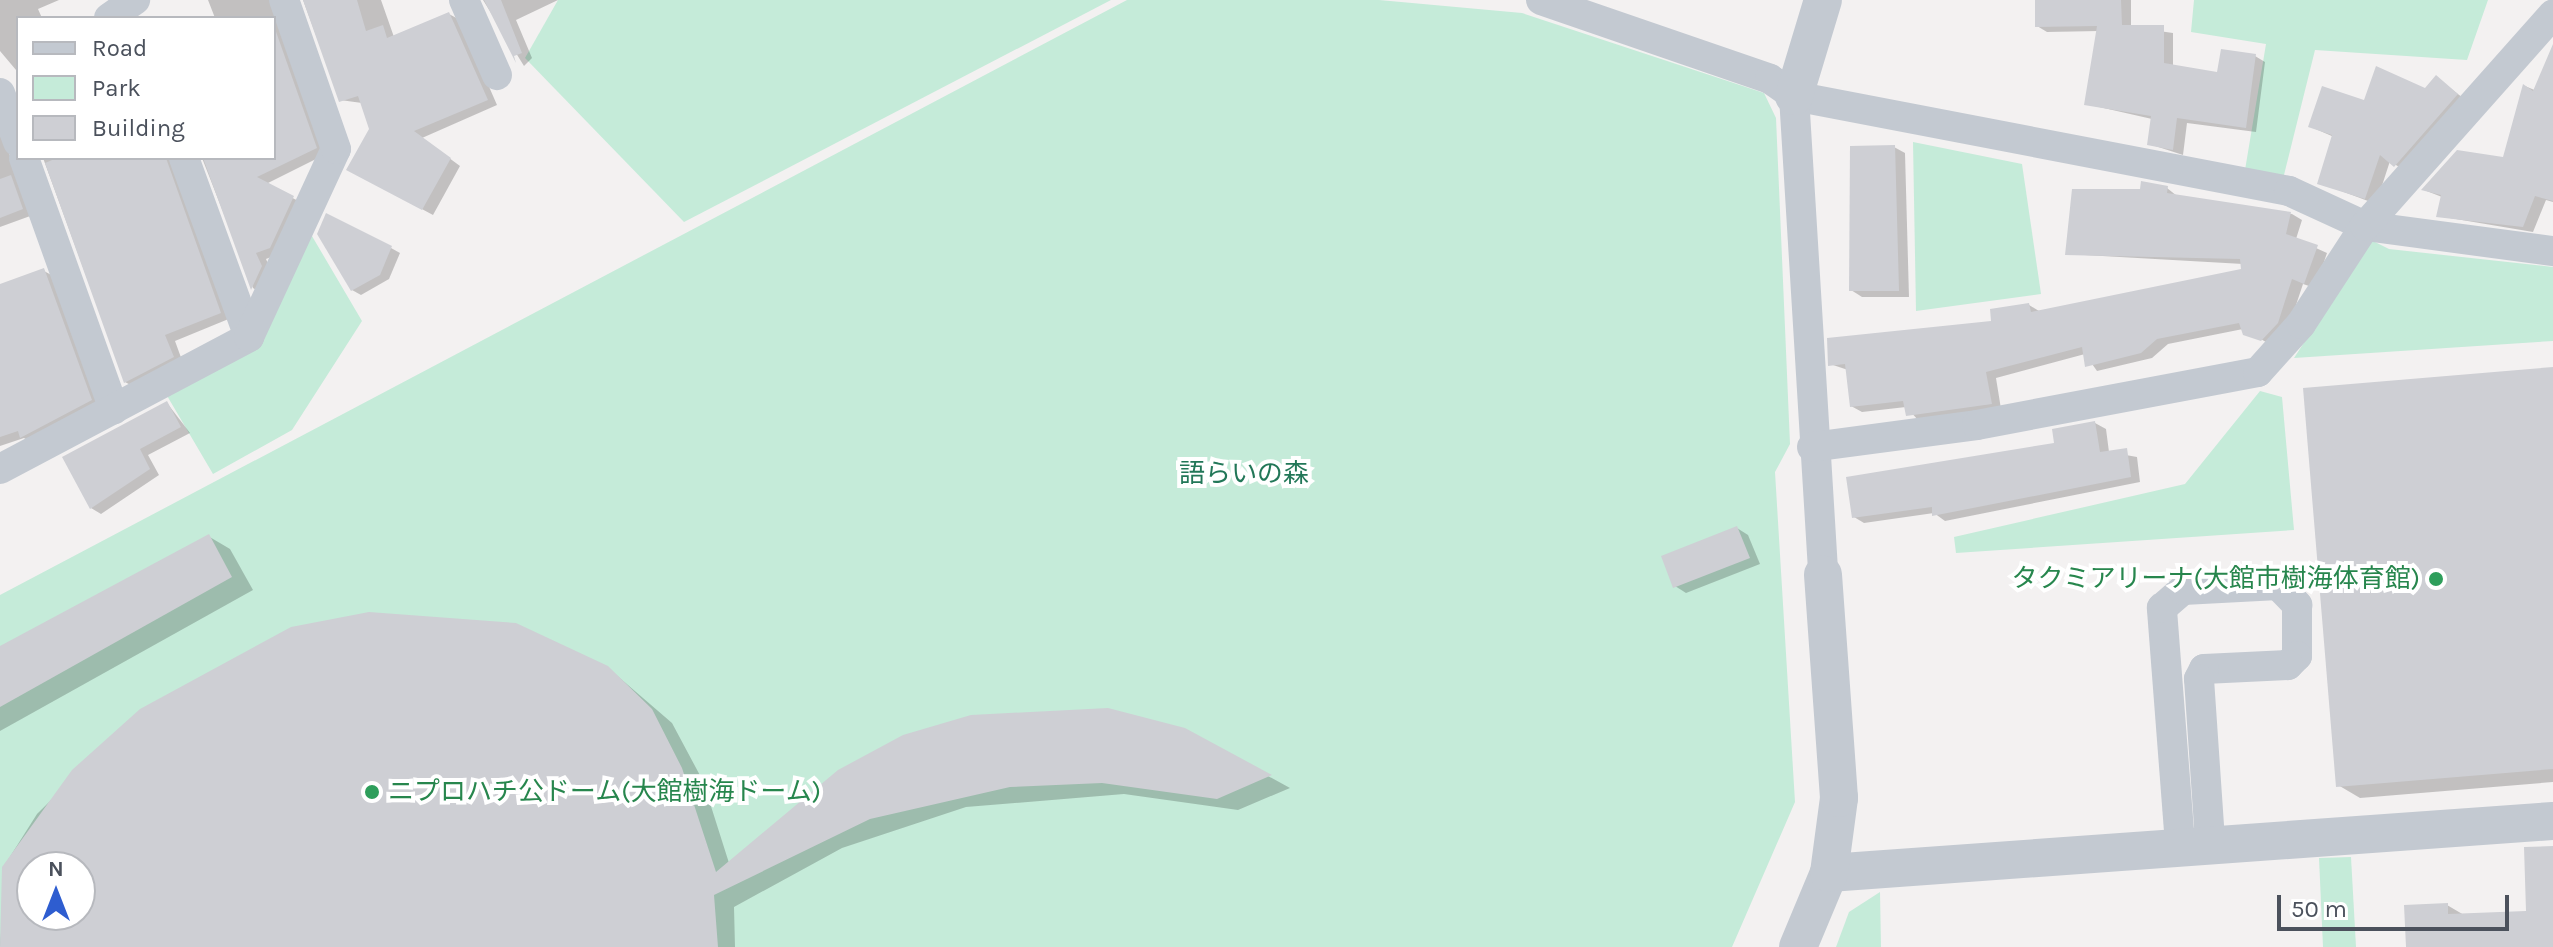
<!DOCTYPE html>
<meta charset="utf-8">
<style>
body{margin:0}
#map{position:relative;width:2553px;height:947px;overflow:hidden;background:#f3f1f1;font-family:Karla,"Noto Sans JP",sans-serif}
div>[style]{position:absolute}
.green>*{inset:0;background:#c5ebd9}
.shadow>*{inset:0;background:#0003}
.building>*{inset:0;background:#cecfd4}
.minor>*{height:30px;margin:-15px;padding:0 15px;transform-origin:15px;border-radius:15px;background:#c3c9d1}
.tertiary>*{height:38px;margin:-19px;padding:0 19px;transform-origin:19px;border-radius:19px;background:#c3c9d1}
.dots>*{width:22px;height:22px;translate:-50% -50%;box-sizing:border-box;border:4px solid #fff;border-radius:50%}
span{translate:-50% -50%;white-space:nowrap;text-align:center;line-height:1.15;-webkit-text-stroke:8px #fff;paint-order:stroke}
.park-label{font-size:26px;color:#227758}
.leisure-label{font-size:26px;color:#27864d}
.right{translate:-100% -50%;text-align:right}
.left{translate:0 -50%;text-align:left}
.legend{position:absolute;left:16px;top:16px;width:260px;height:144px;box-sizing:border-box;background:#fff;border:2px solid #b7b9be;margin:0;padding:10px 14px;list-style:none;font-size:24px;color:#4b515c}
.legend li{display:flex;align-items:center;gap:16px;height:40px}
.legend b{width:40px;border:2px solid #b7b9be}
.north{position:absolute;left:16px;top:851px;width:80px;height:80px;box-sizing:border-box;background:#fff;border:2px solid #b7b9be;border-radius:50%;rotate:0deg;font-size:22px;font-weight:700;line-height:32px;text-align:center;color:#4b515c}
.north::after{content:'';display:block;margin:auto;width:28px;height:36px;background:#2e5dd0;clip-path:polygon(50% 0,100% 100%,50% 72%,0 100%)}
.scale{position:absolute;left:2277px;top:895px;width:232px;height:36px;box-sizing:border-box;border:4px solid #4b515c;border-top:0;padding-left:10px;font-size:24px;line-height:28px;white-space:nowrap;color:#4b515c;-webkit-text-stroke:6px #fff;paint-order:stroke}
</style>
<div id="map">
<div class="green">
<div style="clip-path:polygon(558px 0,1111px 0,684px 222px,525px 58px)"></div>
<div style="clip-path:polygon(evenodd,1127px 0,1379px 0,1522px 13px,1764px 93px,1776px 118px,1790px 444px,1775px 472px,1795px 802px,1732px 947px,0 947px,0 595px,1127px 0,32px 867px,80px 867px,80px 915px,32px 915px,32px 867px)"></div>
<div style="clip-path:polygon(2194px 0,2488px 0,2467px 60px,2315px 50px,2283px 179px,2245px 170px,2266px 44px,2191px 32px)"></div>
<div style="clip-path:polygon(1913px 142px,2022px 164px,2041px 294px,1916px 311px)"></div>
<div style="clip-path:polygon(309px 231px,362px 321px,292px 430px,213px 474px,166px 394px,244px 351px)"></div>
<div style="clip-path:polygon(2371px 240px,2389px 249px,2553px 267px,2553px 341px,2294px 358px)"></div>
<div style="clip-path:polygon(2260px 391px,2282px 397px,2294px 530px,1956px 553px,1954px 537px,2185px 484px)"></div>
<div style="clip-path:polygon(2351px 857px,2356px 947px,2323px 947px,2319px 858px)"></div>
<div style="clip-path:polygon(1880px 892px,1881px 947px,1836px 947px,1849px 912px)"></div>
</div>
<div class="shadow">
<div style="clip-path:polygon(0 0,59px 0,38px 9px,42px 18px,18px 18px,16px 70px,0 51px)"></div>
<div style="clip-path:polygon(208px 0,279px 0,326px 154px,266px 184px,304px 204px,281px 253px,266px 259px,272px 273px,262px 294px,253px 288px,202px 158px,274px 158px,274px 18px,215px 18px)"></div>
<div style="clip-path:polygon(303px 0,381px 0,394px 37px,449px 14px,460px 20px,497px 105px,422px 138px,460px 166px,433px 215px,349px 170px,371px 129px,362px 103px,340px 100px)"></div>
<div style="clip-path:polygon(483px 0,558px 0,516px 20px,532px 58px,524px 66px)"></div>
<div style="clip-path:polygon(2037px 0,2131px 0,2131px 27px,2173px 33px,2173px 67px,2218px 75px,2255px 56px,2265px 62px,2256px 132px,2187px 123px,2183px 155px,2149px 144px,2152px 119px,2086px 104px,2099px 31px,2047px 32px,2037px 26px)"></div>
<div style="clip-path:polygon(2437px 78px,2467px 101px,2405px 171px,2390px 161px,2376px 204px,2320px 183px,2334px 137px,2311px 127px,2365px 102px,2426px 90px)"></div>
<div style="clip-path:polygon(2525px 86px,2553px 98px,2553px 202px,2546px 200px,2533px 232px,2438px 216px,2442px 197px,2424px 190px,2505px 159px)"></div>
<div style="clip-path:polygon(0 130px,33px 215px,0 227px)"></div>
<div style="clip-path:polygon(1894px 147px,1905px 153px,1909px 297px,1862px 297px,1851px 290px)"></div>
<div style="clip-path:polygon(43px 158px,174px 158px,231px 318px,175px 341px,183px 363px,136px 388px,125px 382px)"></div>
<div style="clip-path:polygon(2167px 188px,2177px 196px,2292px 214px,2302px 220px,2296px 239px,2327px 253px,2315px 288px,2303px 284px,2288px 329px,2273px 346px,2243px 329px,2168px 344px,2152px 358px,2097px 371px,2085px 354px,1996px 378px,2001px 409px,1919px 421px,1906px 407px,1862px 412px,1851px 406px,1848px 370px,1830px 364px,1993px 322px,2029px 305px,2039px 311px,2243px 271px,2243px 264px,2067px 254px,2142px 191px)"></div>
<div style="clip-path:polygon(391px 248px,400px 253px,389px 279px,361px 295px,352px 290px)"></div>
<div style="clip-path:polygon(44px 271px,55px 277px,101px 406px,32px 443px,24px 438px,0 446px,0 286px)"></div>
<div style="clip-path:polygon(2553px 369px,2553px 782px,2360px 798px,2338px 785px)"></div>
<div style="clip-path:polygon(167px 403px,190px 433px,148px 455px,159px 475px,101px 514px,91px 508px)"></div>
<div style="clip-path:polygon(2095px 423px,2106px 429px,2109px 452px,2137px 457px,2140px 482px,1945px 521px,1934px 513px,1864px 523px,1854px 517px,2056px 445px)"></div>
<div style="clip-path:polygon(1737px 528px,1748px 535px,1760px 564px,1686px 593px,1675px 586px)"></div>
<div style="clip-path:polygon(208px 536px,230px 549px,253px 590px,0 731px,0 648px)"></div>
<div style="clip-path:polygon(evenodd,607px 667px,672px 723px,703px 781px,729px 863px,839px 772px,1184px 730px,1290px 788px,1238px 810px,1124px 794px,966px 807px,842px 848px,734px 907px,735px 947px,0 947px,6px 863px,37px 814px,141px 711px,607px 667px,32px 867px,80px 867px,80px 915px,32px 915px,32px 867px)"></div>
<div style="clip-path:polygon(2553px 850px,2553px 947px,2407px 947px,2447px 905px,2464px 915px,2528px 913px)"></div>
</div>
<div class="building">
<div style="clip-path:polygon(303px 0,357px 0,366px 31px,383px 25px,387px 38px,449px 12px,488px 100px,414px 131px,451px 158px,422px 210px,346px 170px,369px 129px,358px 96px,339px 102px)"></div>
<div style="clip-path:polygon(484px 0,501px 0,522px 53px,514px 56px,516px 63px)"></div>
<div style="clip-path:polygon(2035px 0,2121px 0,2122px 25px,2164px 25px,2164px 63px,2217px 72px,2221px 49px,2256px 54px,2246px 128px,2177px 118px,2173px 150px,2147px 145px,2151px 116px,2084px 105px,2097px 26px,2035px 27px)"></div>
<div style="clip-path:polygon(274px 26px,317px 148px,257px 177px,294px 196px,270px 248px,256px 253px,262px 266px,251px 290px,203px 158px,274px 158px)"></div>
<div style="clip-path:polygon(2553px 44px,2553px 201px,2535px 196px,2523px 227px,2436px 217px,2441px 195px,2421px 190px,2457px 150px,2503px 157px,2523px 84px,2533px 91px)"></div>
<div style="clip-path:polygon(2376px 66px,2425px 88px,2436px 75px,2458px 94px,2394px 167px,2380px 155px,2365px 199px,2317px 184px,2332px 135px,2308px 127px,2322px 86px,2364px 100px)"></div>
<div style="clip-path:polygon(1895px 145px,1899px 291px,1849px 291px,1850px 146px)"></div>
<div style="clip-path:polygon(57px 158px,166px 158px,221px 313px,165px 335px,174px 357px,124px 383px,45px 163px)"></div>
<div style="clip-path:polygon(11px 175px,23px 209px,0 218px,0 179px)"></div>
<div style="clip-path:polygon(2141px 181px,2168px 186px,2167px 193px,2291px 212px,2286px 234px,2318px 245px,2304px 284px,2292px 279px,2278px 323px,2261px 341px,2243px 335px,2239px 323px,2157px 339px,2141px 353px,2085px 367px,2082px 347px,1986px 372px,1992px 404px,1906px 416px,1903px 401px,1850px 407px,1845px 364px,1828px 366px,1827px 338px,1991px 321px,1990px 309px,2029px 303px,2031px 312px,2241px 269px,2240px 259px,2065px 255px,2072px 189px,2140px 189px)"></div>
<div style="clip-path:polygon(326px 213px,392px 246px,380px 275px,351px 291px,317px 234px)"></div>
<div style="clip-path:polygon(44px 268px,92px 400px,20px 438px,18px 431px,0 437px,0 284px)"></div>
<div style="clip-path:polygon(2553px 367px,2553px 769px,2336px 787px,2303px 388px)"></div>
<div style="clip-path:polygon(167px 401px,181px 427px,140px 449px,150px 469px,90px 509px,62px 457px)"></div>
<div style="clip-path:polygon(2095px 421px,2100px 452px,2127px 448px,2131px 477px,1932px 516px,1932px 507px,1852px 518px,1846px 477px,2054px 443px,2052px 429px)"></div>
<div style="clip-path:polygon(1737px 526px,1750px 558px,1673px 588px,1661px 556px)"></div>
<div style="clip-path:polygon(209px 534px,232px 577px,0 707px,0 646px)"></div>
<div style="clip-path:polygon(evenodd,369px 612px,516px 623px,608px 666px,652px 709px,682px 768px,716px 872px,838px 770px,903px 735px,971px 715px,1108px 708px,1185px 728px,1272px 775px,1217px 799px,1102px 783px,1010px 787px,870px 819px,714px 895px,718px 947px,0 947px,2px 867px,72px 770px,140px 709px,291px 627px,369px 612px,32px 867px,80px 867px,80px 915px,32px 915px,32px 867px)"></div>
<div style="clip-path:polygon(2553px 846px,2553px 947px,2406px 947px,2404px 905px,2448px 903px,2448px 914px,2526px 911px,2524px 847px)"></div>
</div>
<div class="minor">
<div style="left:464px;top:0;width:82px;rotate:66.3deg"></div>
<div style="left:1541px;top:0;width:242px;rotate:19deg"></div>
<div style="left:1770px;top:79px;width:29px;rotate:35deg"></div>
<div style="left:1794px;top:96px;width:504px;rotate:10.86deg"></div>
<div style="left:2289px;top:191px;width:84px;rotate:24.7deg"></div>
<div style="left:2365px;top:226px;width:190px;rotate:7.6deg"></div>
<div style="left:109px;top:18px;width:32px;rotate:-35deg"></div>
<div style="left:0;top:93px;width:52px;rotate:69.8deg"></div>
<div style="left:1794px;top:96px;width:480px;rotate:86.5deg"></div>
<div style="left:24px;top:158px;width:267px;rotate:70.3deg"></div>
<div style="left:184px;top:158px;width:190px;rotate:70deg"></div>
<div style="left:1812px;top:447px;width:166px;rotate:-7.6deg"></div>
<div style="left:1977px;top:425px;width:286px;rotate:-10.7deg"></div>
<div style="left:2258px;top:372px;width:64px;rotate:-48.1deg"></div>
<div style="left:2301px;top:324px;width:117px;rotate:-56.9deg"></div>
<div style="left:2365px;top:226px;width:283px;rotate:-48.4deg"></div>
<div style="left:0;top:469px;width:282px;rotate:-27.9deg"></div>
<div style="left:249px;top:337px;width:207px;rotate:-65.2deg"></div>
<div style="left:336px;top:149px;width:158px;rotate:-109.2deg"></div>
<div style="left:2180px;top:844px;width:237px;rotate:-94.4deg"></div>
<div style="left:2162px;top:608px;width:28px;rotate:-41deg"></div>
<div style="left:2183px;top:590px;width:95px;rotate:-3deg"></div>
<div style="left:2278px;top:585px;width:28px;rotate:46deg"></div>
<div style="left:2297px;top:605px;width:51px;rotate:90deg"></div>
<div style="left:2297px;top:656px;width:13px;rotate:135deg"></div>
<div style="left:2288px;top:665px;width:84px;rotate:177.3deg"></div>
<div style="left:2204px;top:669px;width:11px;rotate:117deg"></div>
<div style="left:2199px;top:679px;width:163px;rotate:86.1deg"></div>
</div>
<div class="tertiary">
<div style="left:1794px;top:96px;width:100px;rotate:-73.2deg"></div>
<div style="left:1829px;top:873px;width:726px;rotate:-4.11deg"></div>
<div style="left:1798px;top:947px;width:80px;rotate:-67.3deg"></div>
<div style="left:1829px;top:873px;width:76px;rotate:-82.4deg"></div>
<div style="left:1839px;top:798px;width:224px;rotate:-94.1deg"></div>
</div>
<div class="dots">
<div style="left:2436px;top:579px;background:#2e9e5b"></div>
<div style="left:372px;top:792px;background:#2e9e5b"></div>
</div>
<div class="park-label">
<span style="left:1244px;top:474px">語らいの森</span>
</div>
<div class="leisure-label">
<span class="right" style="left:2420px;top:579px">タクミアリーナ(大館市樹海体育館)</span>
<span class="left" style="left:388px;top:792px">ニプロハチ公ドーム(大館樹海ドーム)</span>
</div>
<ul class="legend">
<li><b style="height:10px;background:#c3c9d1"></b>Road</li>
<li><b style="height:22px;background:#c5ebd9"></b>Park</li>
<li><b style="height:22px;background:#cecfd4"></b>Building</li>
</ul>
<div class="north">N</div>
<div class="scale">50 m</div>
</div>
